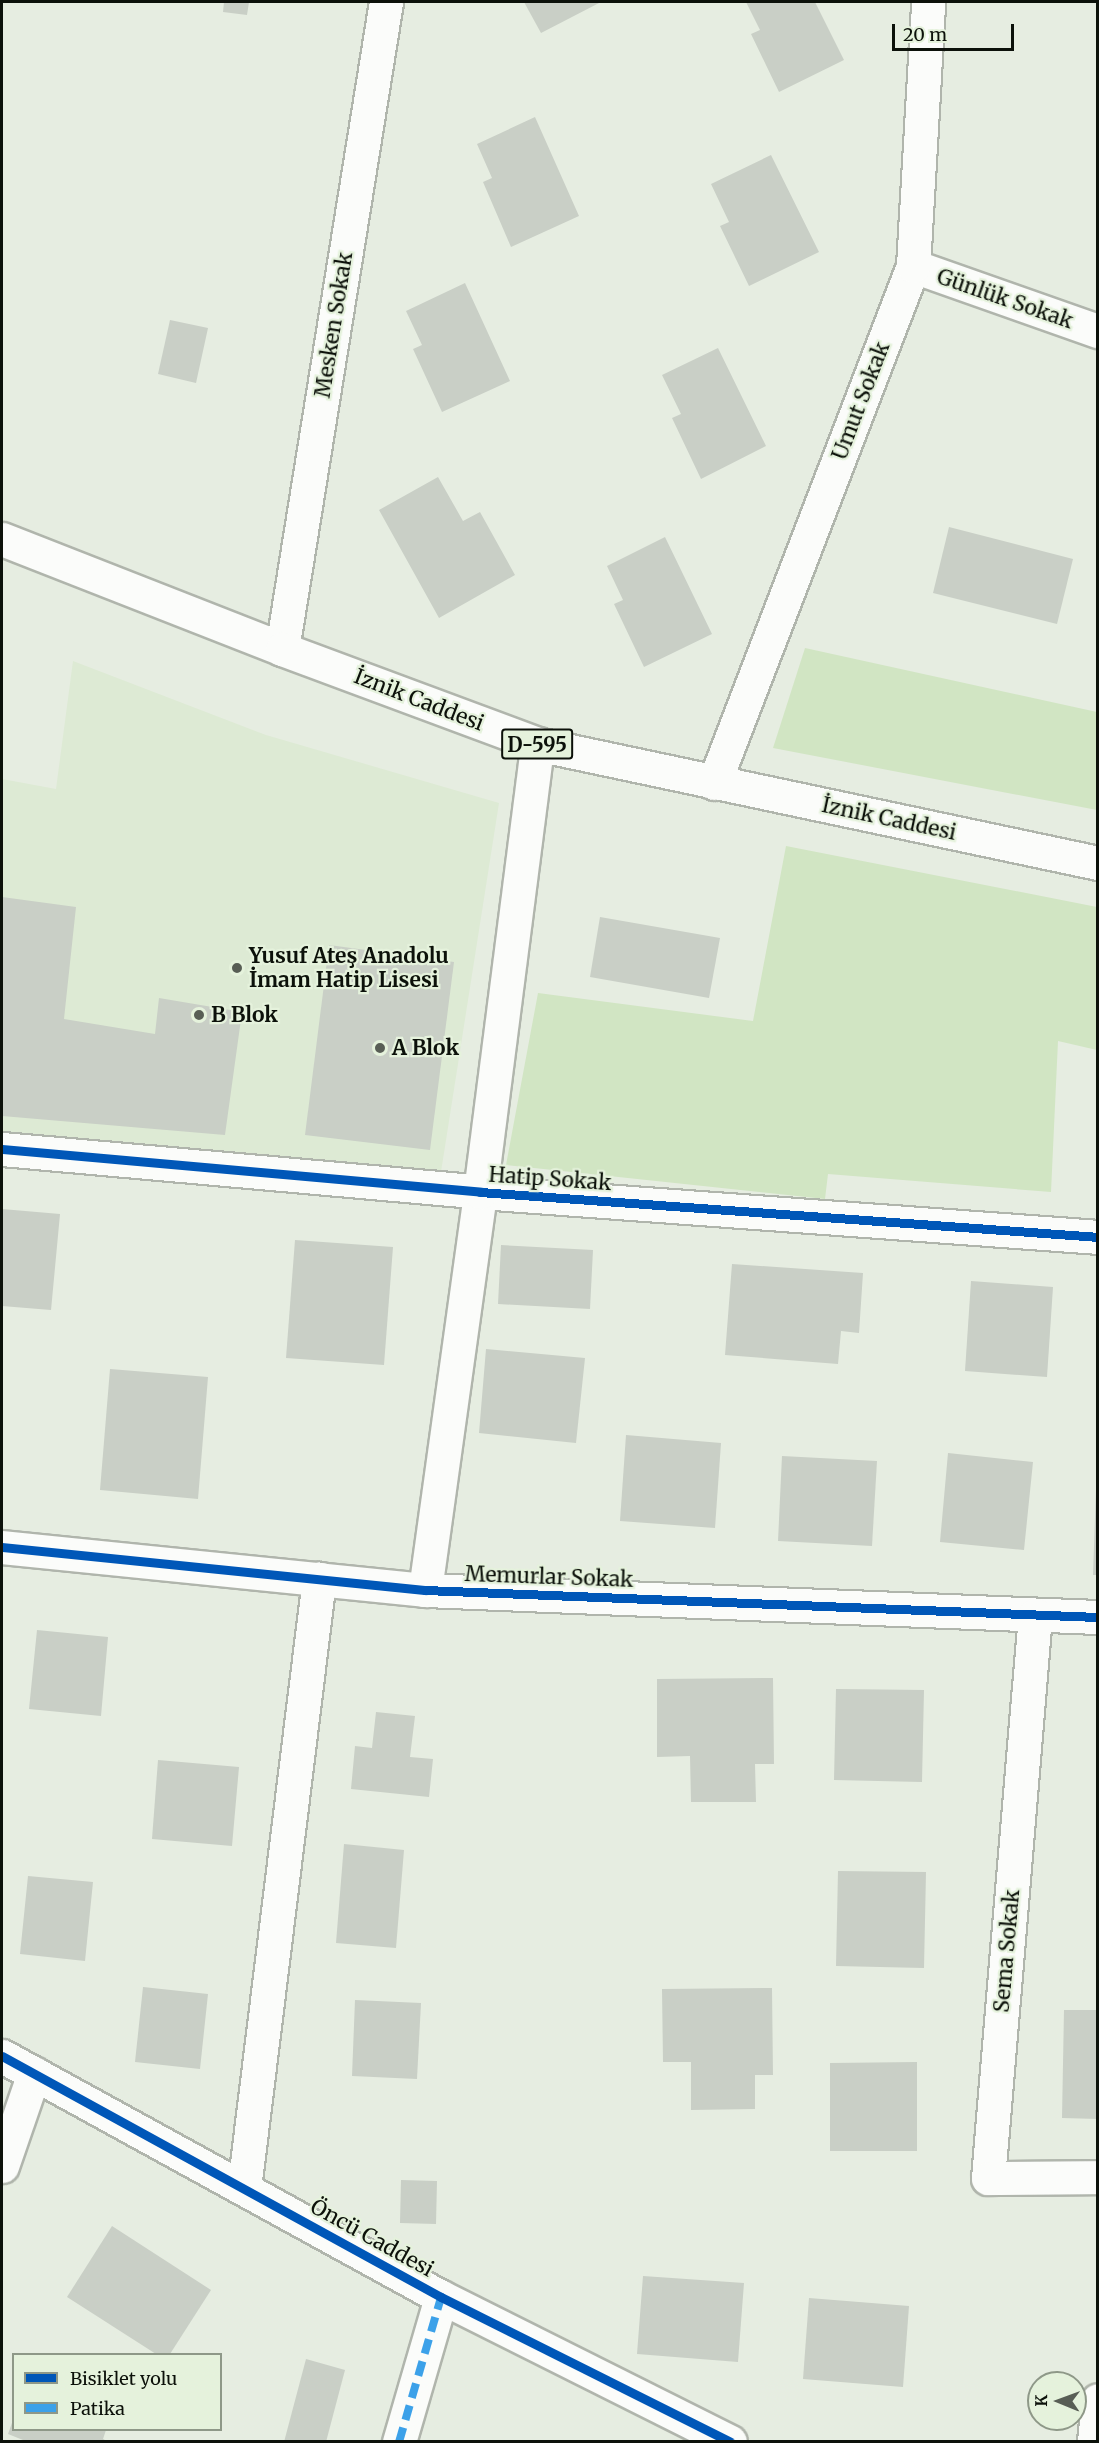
<!DOCTYPE html>
<meta charset="utf-8">
<style>
body{margin:0}
#map{position:relative;width:1099px;height:2443px;overflow:hidden;background:#e6ede1;font-family:Merriweather,serif}
div>[style]{position:absolute}
.built>*{inset:0;background:#ddead4}
.green>*{inset:0;background:#d1e5c3}
.building>*{inset:0;background:#c9cfc6}
.roads{filter:drop-shadow(2px 0 #b0b5ac) drop-shadow(-2px 0 #b0b5ac) drop-shadow(0 2px #b0b5ac) drop-shadow(0 -2px #b0b5ac)}
.street>*{height:33px;margin:-16.5px;padding:0 16.5px;transform-origin:16.5px;border-radius:16.5px;background:#fbfcfa}
.secondary>*{height:33px;margin:-16.5px;padding:0 16.5px;transform-origin:16.5px;border-radius:16.5px;background:#fbfcfa}
.primary>*{height:33px;margin:-16.5px;padding:0 16.5px;transform-origin:16.5px;border-radius:16.5px;background:#fbfcfa}
.quiet>*{height:8px;margin-top:-4px;transform-origin:0;background:repeating-linear-gradient(90deg,#3ca1e9 0 15px,transparent 0 23px)}
.cycleway>*{height:9px;margin:-4.5px;padding:0 4.5px;transform-origin:4.5px;border-radius:4.5px;background:#0057b8}
.dots>*{width:16px;height:16px;translate:-50% -50%;box-sizing:border-box;border:3px solid #e5f2dc;border-radius:50%}
span{translate:-50% -50%;white-space:nowrap;text-align:center;line-height:1.15;-webkit-text-stroke:4.5px #e5f2dc;paint-order:stroke}
.shield-label span{padding:2px 4px;background:#e5f2dc;border:2px solid;border-radius:4px;-webkit-text-stroke-width:0}
.shield-label{font-size:20px;color:#0c110a;font-weight:700}
.street-label{font-size:21px;color:#0c110a}
.poi-label{font-size:21px;color:#0c110a;font-weight:700}
.left{translate:0 -50%;text-align:left}
.frame{position:absolute;inset:0;border:3px solid #0c110a;pointer-events:none}
.legend{position:absolute;left:12px;top:2353px;width:210px;height:78px;box-sizing:border-box;background:#e5f2dc;border:2px solid #8e9888;margin:0;padding:8px 10px;list-style:none;font-size:18px;color:#0c110a}
.legend li{display:flex;align-items:center;gap:12px;height:30px}
.legend b{width:30px;border:2px solid #8e9888}
.north{position:absolute;left:1027px;top:2371px;width:60px;height:60px;box-sizing:border-box;background:#e5f2dc;border:2px solid #8e9888;border-radius:50%;rotate:271deg;font-size:16px;font-weight:700;line-height:24px;text-align:center;color:#0c110a}
.north::after{content:'';display:block;margin:auto;width:21px;height:27px;background:#585e55;clip-path:polygon(50% 0,100% 100%,50% 72%,0 100%)}
.scale{position:absolute;left:892px;top:24px;width:122px;height:27px;box-sizing:border-box;border:3px solid #0c110a;border-top:0;padding-left:8px;font-size:18px;line-height:21px;white-space:nowrap;color:#0c110a;-webkit-text-stroke:4px #e5f2dc;paint-order:stroke}
</style>
<div id="map">
<div class="built">
<div style="clip-path:polygon(73px 661px,266px 735px,499px 803px,441px 1172px,2px 1133px,2px 779px,56px 789px)"></div>
</div>
<div class="green">
<div style="clip-path:polygon(805px 648px,1097px 712px,1097px 810px,773px 748px)"></div>
<div style="clip-path:polygon(786px 846px,1097px 907px,1097px 1050px,1058px 1041px,1051px 1192px,828px 1174px,825px 1199px,506px 1165px,538px 993px,753px 1021px)"></div>
</div>
<div class="building">
<div style="clip-path:polygon(224px 2px,249px 2px,247px 15px,223px 12px)"></div>
<div style="clip-path:polygon(524px 2px,601px 2px,541px 33px)"></div>
<div style="clip-path:polygon(746px 2px,815px 2px,844px 60px,779px 92px,751px 34px,760px 30px)"></div>
<div style="clip-path:polygon(535px 117px,579px 216px,511px 247px,483px 182px,492px 178px,477px 144px)"></div>
<div style="clip-path:polygon(771px 155px,819px 252px,749px 286px,720px 226px,729px 222px,711px 184px)"></div>
<div style="clip-path:polygon(465px 283px,510px 381px,442px 412px,413px 349px,422px 345px,406px 311px)"></div>
<div style="clip-path:polygon(170px 320px,208px 328px,196px 383px,158px 374px)"></div>
<div style="clip-path:polygon(718px 348px,766px 446px,701px 479px,672px 418px,681px 414px,662px 375px)"></div>
<div style="clip-path:polygon(438px 477px,463px 521px,480px 512px,515px 575px,439px 618px,379px 510px)"></div>
<div style="clip-path:polygon(949px 527px,1073px 559px,1057px 624px,933px 593px)"></div>
<div style="clip-path:polygon(665px 537px,712px 634px,644px 667px,614px 604px,623px 600px,607px 566px)"></div>
<div style="clip-path:polygon(2px 897px,76px 907px,64px 1019px,155px 1034px,159px 998px,242px 1012px,225px 1135px,2px 1116px)"></div>
<div style="clip-path:polygon(600px 917px,720px 938px,709px 998px,590px 977px)"></div>
<div style="clip-path:polygon(329px 945px,454px 962px,430px 1150px,305px 1135px)"></div>
<div style="clip-path:polygon(2px 1209px,60px 1214px,51px 1310px,2px 1306px)"></div>
<div style="clip-path:polygon(295px 1240px,393px 1247px,384px 1365px,286px 1358px)"></div>
<div style="clip-path:polygon(501px 1245px,593px 1250px,590px 1309px,498px 1304px)"></div>
<div style="clip-path:polygon(732px 1264px,863px 1273px,859px 1333px,841px 1331px,838px 1364px,725px 1355px)"></div>
<div style="clip-path:polygon(971px 1281px,1053px 1287px,1047px 1377px,965px 1371px)"></div>
<div style="clip-path:polygon(486px 1349px,585px 1358px,576px 1443px,479px 1433px)"></div>
<div style="clip-path:polygon(110px 1369px,208px 1377px,198px 1499px,100px 1490px)"></div>
<div style="clip-path:polygon(626px 1435px,721px 1443px,715px 1528px,620px 1521px)"></div>
<div style="clip-path:polygon(948px 1453px,1033px 1462px,1024px 1550px,940px 1542px)"></div>
<div style="clip-path:polygon(782px 1456px,877px 1461px,872px 1546px,778px 1541px)"></div>
<div style="clip-path:polygon(1096px 1490px,1098px 1490px,1098px 1575px,1093px 1575px)"></div>
<div style="clip-path:polygon(37px 1630px,108px 1637px,101px 1716px,29px 1709px)"></div>
<div style="clip-path:polygon(773px 1678px,774px 1764px,755px 1764px,756px 1802px,691px 1802px,690px 1756px,657px 1757px,657px 1679px)"></div>
<div style="clip-path:polygon(836px 1689px,924px 1690px,922px 1782px,834px 1780px)"></div>
<div style="clip-path:polygon(376px 1712px,415px 1716px,410px 1757px,433px 1759px,429px 1797px,351px 1789px,355px 1746px,372px 1748px)"></div>
<div style="clip-path:polygon(158px 1760px,239px 1767px,232px 1846px,152px 1839px)"></div>
<div style="clip-path:polygon(344px 1844px,404px 1850px,396px 1948px,336px 1943px)"></div>
<div style="clip-path:polygon(838px 1871px,926px 1872px,924px 1968px,836px 1966px)"></div>
<div style="clip-path:polygon(28px 1876px,93px 1882px,85px 1961px,20px 1954px)"></div>
<div style="clip-path:polygon(143px 1987px,208px 1994px,200px 2069px,135px 2062px)"></div>
<div style="clip-path:polygon(772px 1988px,773px 2075px,755px 2075px,755px 2109px,691px 2110px,691px 2062px,663px 2062px,662px 1989px)"></div>
<div style="clip-path:polygon(355px 2000px,421px 2003px,417px 2079px,352px 2076px)"></div>
<div style="clip-path:polygon(1064px 2010px,1098px 2010px,1098px 2119px,1062px 2118px)"></div>
<div style="clip-path:polygon(917px 2062px,917px 2151px,830px 2151px,830px 2063px)"></div>
<div style="clip-path:polygon(401px 2180px,437px 2181px,436px 2224px,400px 2223px)"></div>
<div style="clip-path:polygon(112px 2226px,211px 2290px,170px 2354px,156px 2354px,67px 2297px)"></div>
<div style="clip-path:polygon(643px 2276px,744px 2283px,738px 2362px,637px 2354px)"></div>
<div style="clip-path:polygon(809px 2298px,909px 2306px,903px 2387px,803px 2379px)"></div>
<div style="clip-path:polygon(306px 2359px,345px 2370px,326px 2442px,284px 2442px)"></div>
<div style="clip-path:polygon(13px 2420px,14px 2430px,106px 2430px,103px 2439px,109px 2442px,28px 2442px,8px 2434px)"></div>
</div>
<div class="roads">
<div class="street">
<div style="left:913px;top:266px;width:196px;rotate:19.4deg"></div>
<div style="left:282px;top:649px;width:655px;rotate:-80.87deg"></div>
<div style="left:714px;top:783px;width:554px;rotate:-68.95deg"></div>
<div style="left:913px;top:266px;width:264px;rotate:-86.7deg"></div>
<div style="left:2px;top:1149px;width:480px;rotate:5.1deg"></div>
<div style="left:480px;top:1192px;width:620px;rotate:4.16deg"></div>
<div style="left:2px;top:1547px;width:425px;rotate:5.8deg"></div>
<div style="left:425px;top:1590px;width:674px;rotate:2.3deg"></div>
<div style="left:425px;top:1590px;width:402px;rotate:-82.1deg"></div>
<div style="left:480px;top:1192px;width:452px;rotate:-82.7deg"></div>
<div style="left:1035px;top:1615px;width:565px;rotate:94.77deg"></div>
<div style="left:988px;top:2178px;width:110px;rotate:-0.5deg"></div>
<div style="left:2px;top:2166px;width:98px;rotate:-71deg"></div>
<div style="left:244px;top:2188px;width:614px;rotate:-82.98deg"></div>
<div style="left:399px;top:2442px;width:151px;rotate:-73.8deg"></div>
<div style="left:1094px;top:2442px;width:42px;rotate:-84.6deg"></div>
</div>
<div class="secondary">
<div style="left:2px;top:2056px;width:501px;rotate:28.77deg"></div>
<div style="left:441px;top:2297px;width:323px;rotate:26.6deg"></div>
</div>
<div class="primary">
<div style="left:2px;top:539px;width:301px;rotate:21.4deg"></div>
<div style="left:282px;top:649px;width:272px;rotate:20.4deg"></div>
<div style="left:537px;top:744px;width:573px;rotate:11.98deg"></div>
</div>
</div>
<div class="quiet">
<div style="left:399px;top:2442px;width:151px;rotate:-73.8deg"></div>
</div>
<div class="cycleway">
<div style="left:2px;top:1149px;width:480px;rotate:5.1deg"></div>
<div style="left:480px;top:1192px;width:620px;rotate:4.16deg"></div>
<div style="left:2px;top:1547px;width:425px;rotate:5.8deg"></div>
<div style="left:425px;top:1590px;width:674px;rotate:2.3deg"></div>
<div style="left:2px;top:2056px;width:501px;rotate:28.77deg"></div>
<div style="left:441px;top:2297px;width:323px;rotate:26.6deg"></div>
</div>
<div class="dots">
<div style="left:237px;top:968px;background:#585e55"></div>
<div style="left:199px;top:1015px;background:#585e55"></div>
<div style="left:380px;top:1048px;background:#585e55"></div>
</div>
<div class="shield-label">
<span style="left:537px;top:744px">D-595</span>
</div>
<div class="street-label">
<span style="left:1005px;top:299px;rotate:19deg">Günlük Sokak</span>
<span style="left:334px;top:325px;rotate:-81deg">Mesken Sokak</span>
<span style="left:861px;top:401px;rotate:-69deg">Umut Sokak</span>
<span style="left:419px;top:700px;rotate:21deg">İznik Caddesi</span>
<span style="left:889px;top:819px;rotate:12deg">İznik Caddesi</span>
<span style="left:550px;top:1179px;rotate:4deg">Hatip Sokak</span>
<span style="left:549px;top:1577px;rotate:2deg">Memurlar Sokak</span>
<span style="left:1007px;top:1951px;rotate:-85deg">Sema Sokak</span>
<span style="left:372px;top:2238px;rotate:29deg">Öncü Caddesi</span>
</div>
<div class="poi-label">
<span class="left" style="left:249px;top:968px">Yusuf Ateş Anadolu<br>İmam Hatip Lisesi</span>
<span class="left" style="left:211px;top:1015px">B Blok</span>
<span class="left" style="left:392px;top:1048px">A Blok</span>
</div>
<div class="frame"></div>
<ul class="legend">
<li><b style="height:8px;background:#0057b8"></b>Bisiklet yolu</li>
<li><b style="height:8px;background:#3ca1e9"></b>Patika</li>
</ul>
<div class="north">K</div>
<div class="scale">20 m</div>
</div>
